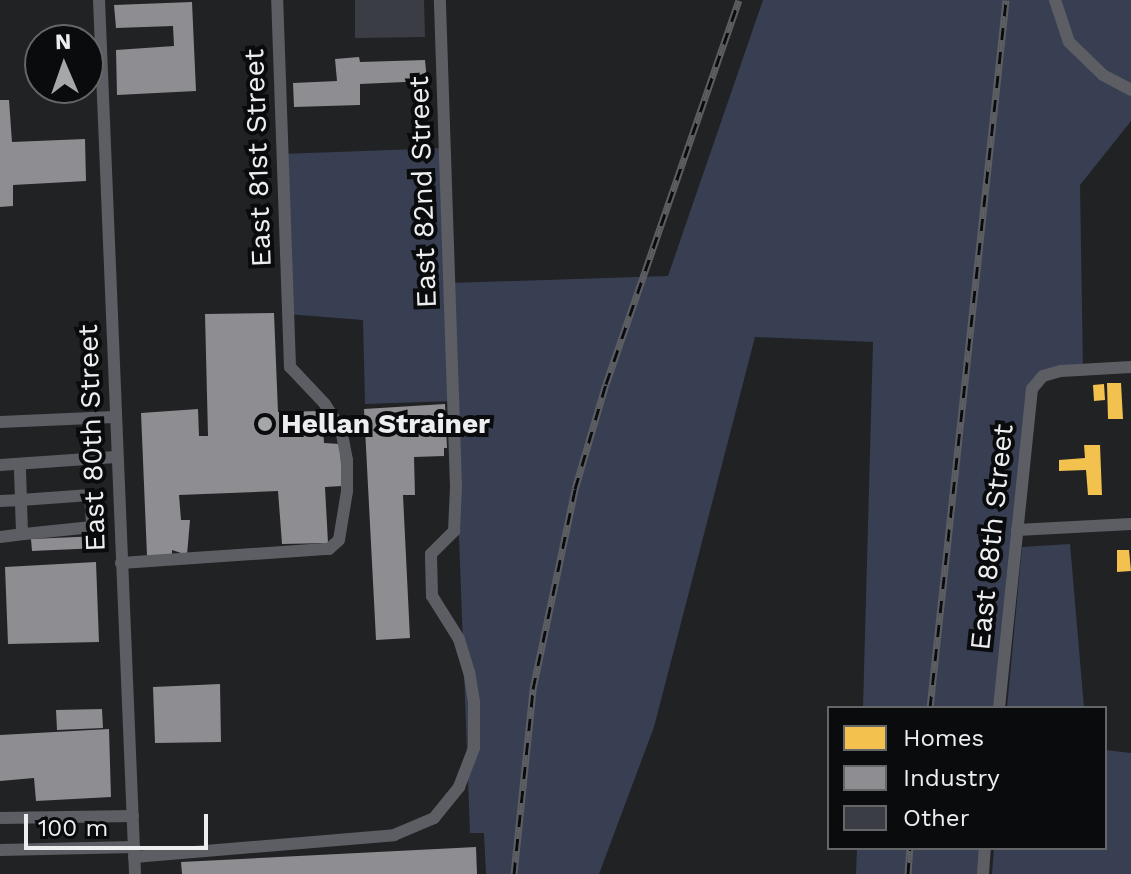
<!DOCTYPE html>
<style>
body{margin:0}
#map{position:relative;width:1131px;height:874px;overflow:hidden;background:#212224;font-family:"Work Sans",sans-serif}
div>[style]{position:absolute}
.green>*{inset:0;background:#393f53}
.homes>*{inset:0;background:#f2c14e}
.industry>*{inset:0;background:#8d8d92}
.building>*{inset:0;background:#3b3d45}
.minor>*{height:12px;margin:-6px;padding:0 6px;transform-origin:6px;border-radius:6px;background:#5c5e64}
.rail>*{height:7px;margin-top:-3.5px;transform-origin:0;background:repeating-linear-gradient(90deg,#0a0b0c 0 12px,#5d5e62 0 24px);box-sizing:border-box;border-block:2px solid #5d5e62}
.dots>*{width:22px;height:22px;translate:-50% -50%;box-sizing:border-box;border:4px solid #0a0b0c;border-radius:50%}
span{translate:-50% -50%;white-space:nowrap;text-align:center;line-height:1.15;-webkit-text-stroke:8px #0a0b0c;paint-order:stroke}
.street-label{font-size:28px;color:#edeef0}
.poi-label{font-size:28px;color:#edeef0;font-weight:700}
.left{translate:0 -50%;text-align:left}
.legend{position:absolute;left:827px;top:706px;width:280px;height:144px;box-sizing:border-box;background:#0a0b0c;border:2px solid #656667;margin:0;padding:10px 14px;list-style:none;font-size:24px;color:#edeef0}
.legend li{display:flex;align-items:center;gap:16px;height:40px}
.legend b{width:40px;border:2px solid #656667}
.north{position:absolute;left:24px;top:24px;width:80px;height:80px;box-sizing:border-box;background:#0a0b0c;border:2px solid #656667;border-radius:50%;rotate:358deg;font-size:22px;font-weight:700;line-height:32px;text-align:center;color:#edeef0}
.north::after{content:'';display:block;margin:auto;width:28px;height:36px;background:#a6a7a9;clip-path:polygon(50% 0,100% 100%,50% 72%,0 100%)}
.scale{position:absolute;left:24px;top:814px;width:184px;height:36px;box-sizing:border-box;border:4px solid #edeef0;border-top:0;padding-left:10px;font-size:24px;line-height:28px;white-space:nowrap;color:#edeef0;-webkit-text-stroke:6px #0a0b0c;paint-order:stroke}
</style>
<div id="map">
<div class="green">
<div style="clip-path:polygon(763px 0,1131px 0,1131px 121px,1080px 185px,1083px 370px,1061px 371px,1032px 389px,999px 708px,863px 708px,873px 342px,755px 337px,654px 727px,599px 874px,486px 874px,484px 833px,470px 833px,454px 401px,365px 404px,363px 320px,287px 314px,282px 154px,445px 148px,451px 283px,668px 276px)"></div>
<div style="clip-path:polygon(1070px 544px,1084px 708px,1007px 708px,1022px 547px)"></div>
<div style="clip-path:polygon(1105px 750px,1131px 753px,1131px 874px,992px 874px,994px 848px,1105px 848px)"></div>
<div style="clip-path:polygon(857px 848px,985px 848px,983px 874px,856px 874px)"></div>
</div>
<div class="homes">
<div style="clip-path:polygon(1107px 383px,1121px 383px,1123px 419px,1108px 419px)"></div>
<div style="clip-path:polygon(1104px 384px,1105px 400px,1094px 401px,1093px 385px)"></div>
<div style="clip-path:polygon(1084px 445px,1100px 445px,1102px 495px,1088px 495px,1086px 470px,1059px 471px,1059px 460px,1085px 458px)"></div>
<div style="clip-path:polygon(1117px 550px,1129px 550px,1131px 571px,1117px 572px)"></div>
</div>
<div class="industry">
<div style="clip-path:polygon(192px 2px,196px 91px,117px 95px,116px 50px,174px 46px,173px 26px,116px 28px,114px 5px)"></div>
<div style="clip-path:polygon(359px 57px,360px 62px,425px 60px,427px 81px,360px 84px,360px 105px,294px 107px,293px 83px,337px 81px,335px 59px)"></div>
<div style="clip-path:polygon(0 100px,9px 100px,12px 142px,85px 139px,86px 181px,13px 185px,13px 206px,0 207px)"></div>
<div style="clip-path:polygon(274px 313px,278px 412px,322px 411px,324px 443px,340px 444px,342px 486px,325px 487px,328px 543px,282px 544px,278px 491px,179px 495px,181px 520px,190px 520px,187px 555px,172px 550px,172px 555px,147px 556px,141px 413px,198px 409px,199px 436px,208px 436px,205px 314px)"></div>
<div style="clip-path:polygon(445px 404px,447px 448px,444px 448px,444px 456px,414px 457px,415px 495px,403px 495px,410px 638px,376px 640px,364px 409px)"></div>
<div style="clip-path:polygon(99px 536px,99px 548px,32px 551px,31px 539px)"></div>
<div style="clip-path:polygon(96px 562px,99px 642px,8px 644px,5px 567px)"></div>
<div style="clip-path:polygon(220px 684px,221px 742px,155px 743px,153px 687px)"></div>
<div style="clip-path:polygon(102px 709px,103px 728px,57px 730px,56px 710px)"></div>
<div style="clip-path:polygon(109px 729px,111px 797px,36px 801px,34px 778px,0 781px,0 735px)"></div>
<div style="clip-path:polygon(476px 847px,477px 874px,182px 874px,181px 862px)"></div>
</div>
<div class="building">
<div style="clip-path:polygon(355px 0,424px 0,425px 37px,355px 38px)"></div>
</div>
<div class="minor">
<div style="left:99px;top:0;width:875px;rotate:87.64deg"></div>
<div style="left:1055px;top:0;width:44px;rotate:71.6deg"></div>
<div style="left:1069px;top:42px;width:47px;rotate:44.1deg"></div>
<div style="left:1103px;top:75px;width:32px;rotate:28deg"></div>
<div style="left:0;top:422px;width:114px;rotate:-2.5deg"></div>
<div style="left:0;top:465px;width:116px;rotate:-3.9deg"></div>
<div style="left:0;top:501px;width:21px;rotate:-3deg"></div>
<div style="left:21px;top:500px;width:69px;rotate:-4.1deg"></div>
<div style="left:90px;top:495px;width:32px;rotate:86deg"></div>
<div style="left:92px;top:527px;width:68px;rotate:174.1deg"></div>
<div style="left:24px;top:534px;width:3px;rotate:-135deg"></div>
<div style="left:22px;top:532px;width:32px;rotate:-92deg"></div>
<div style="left:21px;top:500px;width:36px;rotate:-92deg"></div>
<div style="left:1017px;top:530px;width:114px;rotate:-3deg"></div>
<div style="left:0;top:537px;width:24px;rotate:-7deg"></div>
<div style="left:121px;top:563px;width:208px;rotate:-3.9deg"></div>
<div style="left:329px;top:549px;width:13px;rotate:-42deg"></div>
<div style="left:339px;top:540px;width:50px;rotate:-80.7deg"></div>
<div style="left:347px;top:491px;width:31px;rotate:-90deg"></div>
<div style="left:347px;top:460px;width:32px;rotate:-101deg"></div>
<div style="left:341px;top:429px;width:30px;rotate:-123deg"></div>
<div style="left:325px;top:404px;width:51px;rotate:-133.4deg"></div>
<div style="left:290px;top:367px;width:367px;rotate:-92deg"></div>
<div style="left:999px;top:708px;width:321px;rotate:-84.1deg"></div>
<div style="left:1032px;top:389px;width:17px;rotate:-50deg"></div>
<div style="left:1043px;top:376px;width:19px;rotate:-16deg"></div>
<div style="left:1061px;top:371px;width:70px;rotate:-3.3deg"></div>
<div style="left:0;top:818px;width:133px;rotate:-0.9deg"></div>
<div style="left:0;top:850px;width:134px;rotate:-1.3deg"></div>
<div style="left:134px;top:857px;width:261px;rotate:-4.8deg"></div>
<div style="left:394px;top:835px;width:43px;rotate:-23deg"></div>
<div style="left:434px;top:818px;width:40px;rotate:-51deg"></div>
<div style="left:459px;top:787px;width:42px;rotate:-69deg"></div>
<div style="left:474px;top:748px;width:46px;rotate:-90deg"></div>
<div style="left:474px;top:702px;width:30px;rotate:-99deg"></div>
<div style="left:469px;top:672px;width:34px;rotate:-107deg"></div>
<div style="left:459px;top:639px;width:51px;rotate:-122.1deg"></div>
<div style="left:432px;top:596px;width:42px;rotate:-91.4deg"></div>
<div style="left:431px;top:554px;width:33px;rotate:-45deg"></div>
<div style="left:454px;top:531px;width:44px;rotate:-87.4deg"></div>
<div style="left:456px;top:487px;width:487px;rotate:-91.9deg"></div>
<div style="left:983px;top:874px;width:26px;rotate:-86deg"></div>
</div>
<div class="rail">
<div style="left:930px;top:708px;width:712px;rotate:-83.87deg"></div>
<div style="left:514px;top:874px;width:186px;rotate:-84.1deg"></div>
<div style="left:533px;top:689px;width:204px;rotate:-78.1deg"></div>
<div style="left:575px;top:489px;width:109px;rotate:-73.6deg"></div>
<div style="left:606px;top:384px;width:406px;rotate:-70.9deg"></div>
<div style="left:908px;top:874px;width:26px;rotate:-86deg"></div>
</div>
<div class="dots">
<div style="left:265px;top:424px;background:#a6a7a9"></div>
</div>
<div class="street-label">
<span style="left:258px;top:158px;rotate:-92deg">East 81st Street</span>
<span style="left:423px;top:192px;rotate:-92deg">East 82nd Street</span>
<span style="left:92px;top:438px;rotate:-92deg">East 80th Street</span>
<span style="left:992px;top:537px;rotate:-84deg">East 88th Street</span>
</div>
<div class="poi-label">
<span class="left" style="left:281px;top:424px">Hellan Strainer</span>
</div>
<ul class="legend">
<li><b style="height:22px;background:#f2c14e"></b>Homes</li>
<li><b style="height:22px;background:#8d8d92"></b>Industry</li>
<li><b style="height:22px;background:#3b3d45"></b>Other</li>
</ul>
<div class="north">N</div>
<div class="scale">100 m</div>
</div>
